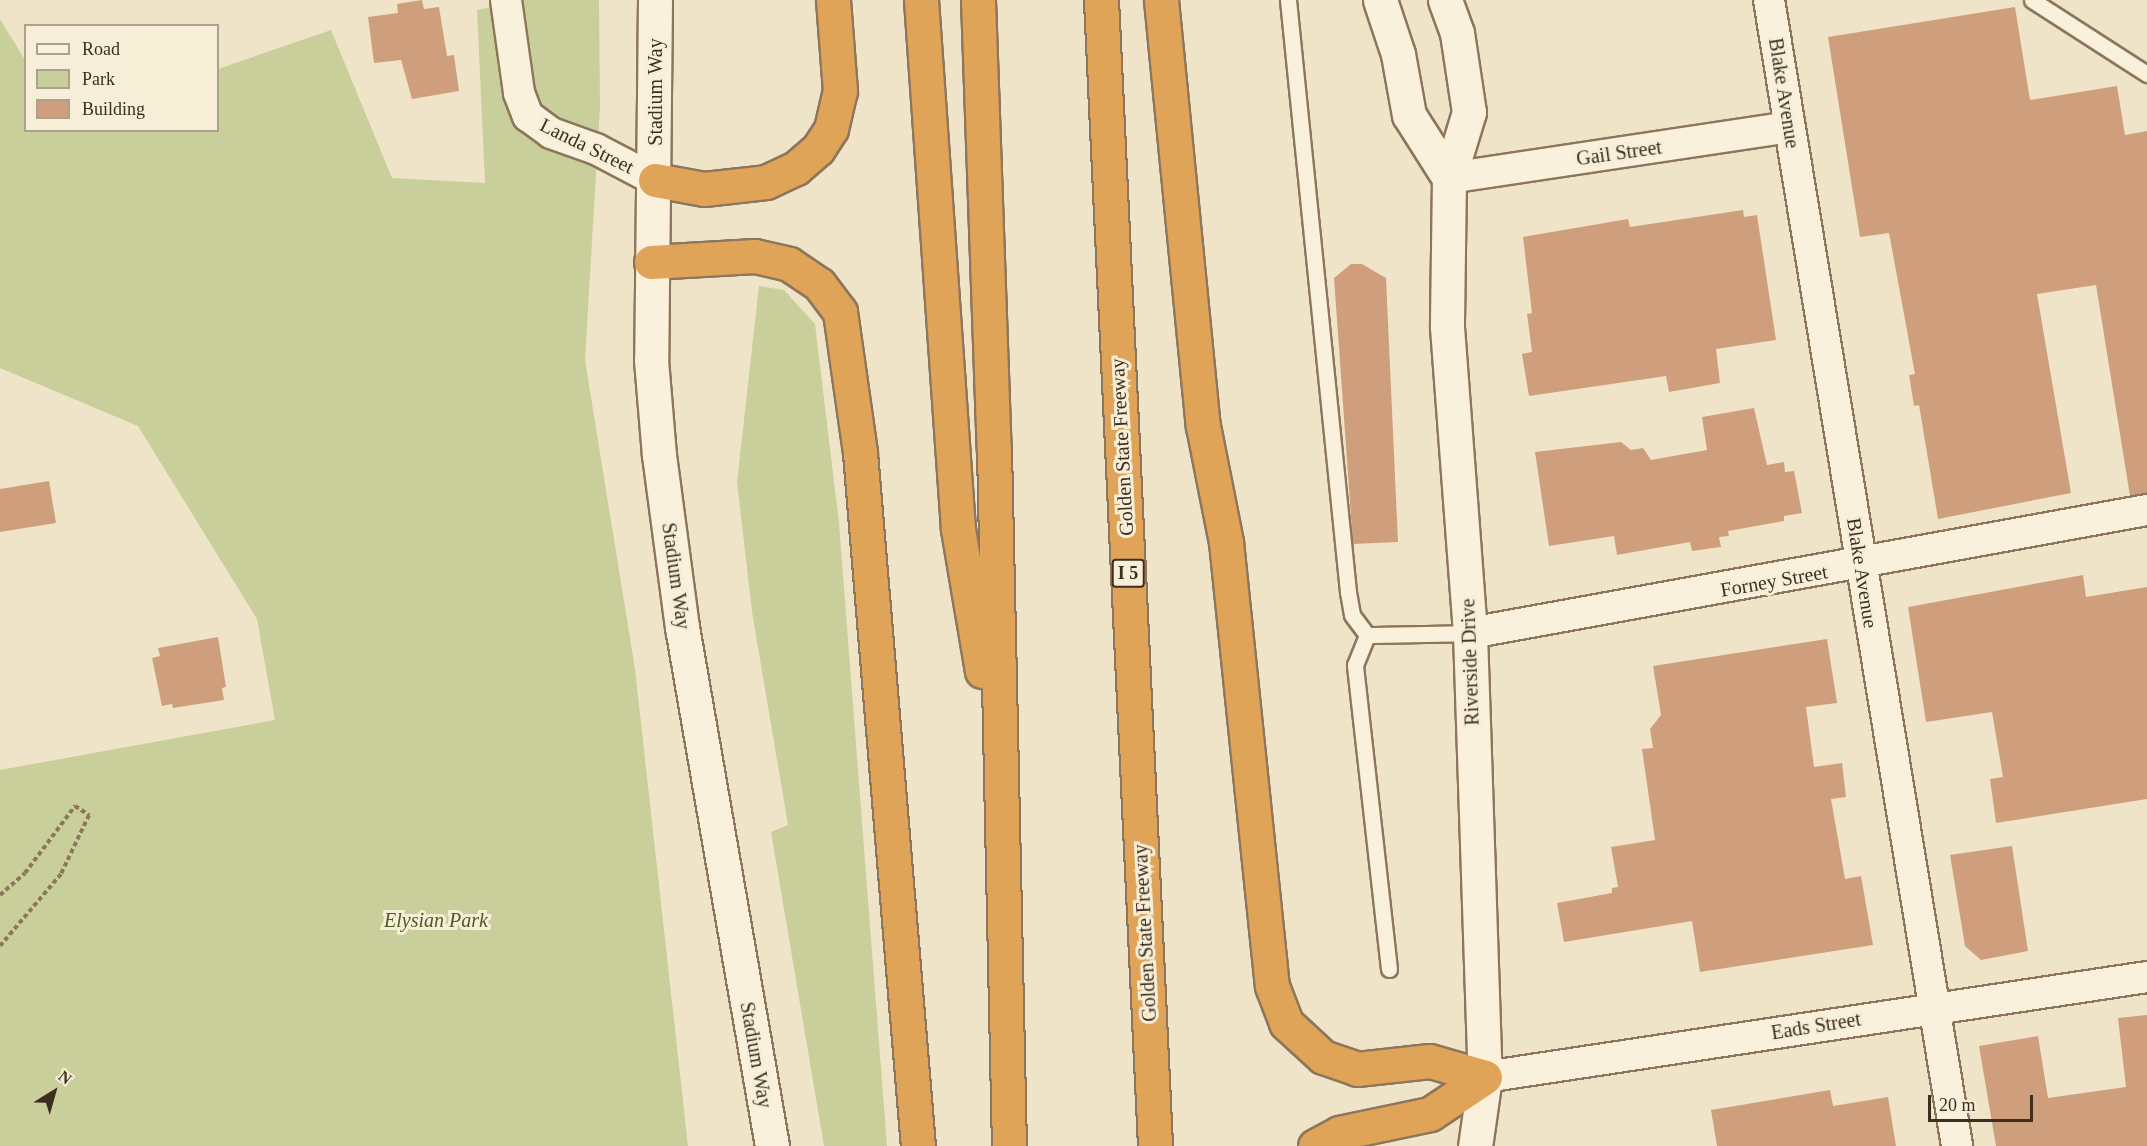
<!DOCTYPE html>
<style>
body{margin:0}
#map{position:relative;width:2147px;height:1146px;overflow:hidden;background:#f0e4c8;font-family:"Times New Roman",serif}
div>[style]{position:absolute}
.green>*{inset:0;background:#c9cf9b}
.building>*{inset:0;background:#cf9f7d}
.path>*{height:4px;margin-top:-2px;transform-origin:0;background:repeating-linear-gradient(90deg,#8d765c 0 4.5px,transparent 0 7.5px)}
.roads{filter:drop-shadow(2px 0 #8d765c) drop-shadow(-2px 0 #8d765c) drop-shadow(0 2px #8d765c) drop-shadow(0 -2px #8d765c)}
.service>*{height:15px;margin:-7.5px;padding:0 7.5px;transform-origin:7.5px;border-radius:7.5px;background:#faf1dc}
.minor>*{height:30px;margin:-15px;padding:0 15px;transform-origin:15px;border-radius:15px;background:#faf1dc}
.secondary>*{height:33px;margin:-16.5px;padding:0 16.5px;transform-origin:16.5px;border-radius:16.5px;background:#faf1dc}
.motorway>*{height:33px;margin:-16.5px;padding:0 16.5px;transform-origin:16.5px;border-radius:16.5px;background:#e0a458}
span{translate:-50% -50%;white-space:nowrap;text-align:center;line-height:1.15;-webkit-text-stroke:6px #f7eed8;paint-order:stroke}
.shield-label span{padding:2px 4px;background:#f7eed8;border:2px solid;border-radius:4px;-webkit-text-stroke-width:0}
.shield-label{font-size:18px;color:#3d2e20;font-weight:700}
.street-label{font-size:20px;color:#3d2e20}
.park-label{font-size:20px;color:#4d5a26;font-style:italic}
.legend{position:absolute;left:24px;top:24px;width:195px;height:108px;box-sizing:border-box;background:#f7eed8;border:2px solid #ada18e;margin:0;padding:8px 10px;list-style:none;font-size:18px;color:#3d2e20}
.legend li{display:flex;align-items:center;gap:12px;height:30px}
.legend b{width:30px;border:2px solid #ada18e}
.north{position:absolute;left:24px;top:1062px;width:60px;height:60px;-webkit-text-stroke:4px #f7eed8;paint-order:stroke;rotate:37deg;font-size:16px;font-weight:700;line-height:24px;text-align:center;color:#3d2e20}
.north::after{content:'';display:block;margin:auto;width:21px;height:27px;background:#3d2e20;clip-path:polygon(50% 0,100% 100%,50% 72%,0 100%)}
.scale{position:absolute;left:1928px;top:1095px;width:105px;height:27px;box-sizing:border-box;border:3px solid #3d2e20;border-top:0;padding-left:8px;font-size:18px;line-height:21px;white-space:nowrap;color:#3d2e20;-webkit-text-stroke:4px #f7eed8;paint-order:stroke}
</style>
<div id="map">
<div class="green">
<div style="clip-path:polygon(526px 0,599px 0,600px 107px,585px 360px,635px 669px,688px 1146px,0 1146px,0 770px,275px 720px,257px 619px,138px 426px,0 368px,0 19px,25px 60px,26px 130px,218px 130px,218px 69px,331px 30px,392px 178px,485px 183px,477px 10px)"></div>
<div style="clip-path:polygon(759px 286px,784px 290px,815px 324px,839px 523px,887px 1146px,824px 1146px,771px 832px,788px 825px,752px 612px,737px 482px)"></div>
</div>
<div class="building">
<div style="clip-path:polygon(422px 0,424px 9px,439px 7px,447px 56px,454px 55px,459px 91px,412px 99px,401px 60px,374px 63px,368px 17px,398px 13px,397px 4px)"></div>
<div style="clip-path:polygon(2015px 7px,2030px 100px,2117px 86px,2125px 135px,2147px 131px,2147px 493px,2130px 496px,2096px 285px,2037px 294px,2071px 493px,1938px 519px,1919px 405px,1914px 406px,1909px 375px,1915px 374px,1889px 233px,1860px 237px,1828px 37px)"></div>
<div style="clip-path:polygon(1743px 210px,1744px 217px,1757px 215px,1776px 340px,1716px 349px,1720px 383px,1669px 392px,1666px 376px,1529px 396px,1522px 354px,1532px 352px,1527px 314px,1532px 313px,1523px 237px,1628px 219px,1630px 227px)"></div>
<div style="clip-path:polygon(1351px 264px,1362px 264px,1386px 278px,1398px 542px,1353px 544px,1334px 278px)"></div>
<div style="clip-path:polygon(1754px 408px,1767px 465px,1784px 462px,1785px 472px,1794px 471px,1802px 513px,1784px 516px,1784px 521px,1728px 531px,1729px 536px,1719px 537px,1721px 547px,1692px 551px,1690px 542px,1617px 555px,1614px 536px,1549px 546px,1535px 452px,1621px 442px,1631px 450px,1643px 448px,1651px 460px,1707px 450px,1702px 417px)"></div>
<div style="clip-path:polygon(49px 481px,56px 523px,0 532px,0 489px)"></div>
<div style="clip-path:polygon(2083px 575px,2086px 597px,2147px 587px,2147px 799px,1996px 823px,1990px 779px,2003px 777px,1992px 712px,1926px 722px,1908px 607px)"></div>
<div style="clip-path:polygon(218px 637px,226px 687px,222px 688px,224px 700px,173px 708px,172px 704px,162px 706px,152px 658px,160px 656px,158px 648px)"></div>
<div style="clip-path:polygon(1827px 639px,1837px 703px,1806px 707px,1814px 767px,1842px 763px,1846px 797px,1831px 799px,1845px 879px,1861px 876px,1873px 945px,1700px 972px,1692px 921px,1564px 942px,1557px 903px,1612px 893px,1612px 888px,1618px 887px,1611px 847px,1655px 840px,1642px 749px,1653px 748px,1650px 729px,1661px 715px,1653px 666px)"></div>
<div style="clip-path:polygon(2012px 846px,2028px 951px,1981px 960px,1965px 946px,1950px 855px)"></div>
<div style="clip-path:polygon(2147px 1015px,2147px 1146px,1996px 1146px,1979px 1046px,2038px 1036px,2048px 1098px,2126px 1087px,2118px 1018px)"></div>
<div style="clip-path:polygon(1830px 1090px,1833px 1106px,1888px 1097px,1896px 1146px,1717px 1146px,1711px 1110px)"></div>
</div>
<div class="path">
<div style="left:0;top:895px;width:33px;rotate:-41deg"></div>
<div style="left:25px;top:873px;width:84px;rotate:-53.3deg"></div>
<div style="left:75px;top:806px;width:17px;rotate:33deg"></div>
<div style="left:89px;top:815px;width:65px;rotate:115.4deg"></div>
<div style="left:61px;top:874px;width:94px;rotate:130.3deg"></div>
</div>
<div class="roads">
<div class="service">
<div style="left:1288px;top:0;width:595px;rotate:84.21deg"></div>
<div style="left:1348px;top:592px;width:23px;rotate:80deg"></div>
<div style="left:1352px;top:615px;width:25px;rotate:53deg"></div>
<div style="left:2032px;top:0;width:137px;rotate:32.8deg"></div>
<div style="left:1389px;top:969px;width:306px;rotate:-96.4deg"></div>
<div style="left:1355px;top:665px;width:32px;rotate:-68deg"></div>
<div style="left:1367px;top:635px;width:103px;rotate:-1.1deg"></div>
</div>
<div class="minor">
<div style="left:506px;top:0;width:94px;rotate:82deg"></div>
<div style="left:519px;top:93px;width:25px;rotate:69deg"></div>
<div style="left:528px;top:116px;width:29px;rotate:36deg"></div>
<div style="left:551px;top:133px;width:48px;rotate:19.6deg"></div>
<div style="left:596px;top:149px;width:67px;rotate:27.7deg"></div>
<div style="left:1769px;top:0;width:1161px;rotate:80.68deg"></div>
<div style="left:1449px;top:178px;width:344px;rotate:-8.5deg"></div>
<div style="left:1470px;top:633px;width:688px;rotate:-10.3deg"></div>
<div style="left:1485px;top:1077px;width:670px;rotate:-8.59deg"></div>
</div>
<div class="secondary">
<div style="left:655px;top:0;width:360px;rotate:90.6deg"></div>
<div style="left:651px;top:360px;width:95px;rotate:85.2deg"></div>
<div style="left:659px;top:455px;width:174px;rotate:82.4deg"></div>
<div style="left:682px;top:627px;width:527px;rotate:80.16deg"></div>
<div style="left:1380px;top:0;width:57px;rotate:71.6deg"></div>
<div style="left:1398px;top:54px;width:62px;rotate:79.8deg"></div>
<div style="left:1409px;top:115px;width:75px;rotate:57.6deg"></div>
<div style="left:1445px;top:0;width:35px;rotate:70deg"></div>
<div style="left:1457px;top:33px;width:80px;rotate:81.4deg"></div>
<div style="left:1469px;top:112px;width:69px;rotate:106.9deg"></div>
<div style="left:1449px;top:178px;width:149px;rotate:90.8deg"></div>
<div style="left:1447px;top:327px;width:307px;rotate:85.7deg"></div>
<div style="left:1470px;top:633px;width:444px;rotate:88.1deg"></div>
<div style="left:1485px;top:1077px;width:70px;rotate:98.2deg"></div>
</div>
<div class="motorway">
<div style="left:921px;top:0;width:530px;rotate:86deg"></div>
<div style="left:958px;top:529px;width:144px;rotate:80.4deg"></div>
<div style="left:978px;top:0;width:449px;rotate:88deg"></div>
<div style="left:994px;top:449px;width:697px;rotate:88.77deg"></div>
<div style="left:1101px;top:0;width:1147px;rotate:87.3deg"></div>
<div style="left:1161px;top:0;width:428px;rotate:84.4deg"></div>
<div style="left:1203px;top:426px;width:118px;rotate:78.8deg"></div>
<div style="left:1226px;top:542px;width:446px;rotate:84.1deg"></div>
<div style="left:1272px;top:986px;width:40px;rotate:69deg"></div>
<div style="left:1286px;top:1023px;width:50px;rotate:42.6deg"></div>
<div style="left:1323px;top:1057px;width:36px;rotate:19deg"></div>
<div style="left:1357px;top:1069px;width:73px;rotate:-6.3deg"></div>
<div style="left:1430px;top:1061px;width:57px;rotate:16.2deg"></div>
<div style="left:655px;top:180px;width:50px;rotate:10.4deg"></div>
<div style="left:704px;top:189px;width:62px;rotate:-6.4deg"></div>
<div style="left:766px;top:182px;width:33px;rotate:-25deg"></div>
<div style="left:796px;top:168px;width:29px;rotate:-41deg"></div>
<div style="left:818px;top:149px;width:24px;rotate:-57deg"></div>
<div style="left:831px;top:129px;width:39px;rotate:-77deg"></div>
<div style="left:840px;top:91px;width:91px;rotate:-94.4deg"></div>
<div style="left:651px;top:262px;width:104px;rotate:-3.3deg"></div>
<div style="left:755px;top:256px;width:35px;rotate:13deg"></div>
<div style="left:789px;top:264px;width:36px;rotate:34deg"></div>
<div style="left:819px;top:284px;width:35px;rotate:53deg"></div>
<div style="left:840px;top:312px;width:142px;rotate:81.9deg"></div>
<div style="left:860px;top:453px;width:695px;rotate:85.22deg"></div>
<div style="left:1315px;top:1146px;width:27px;rotate:-28deg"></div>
<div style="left:1339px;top:1133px;width:93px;rotate:-11.8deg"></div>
<div style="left:1430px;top:1114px;width:66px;rotate:-33.9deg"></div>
</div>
</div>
<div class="shield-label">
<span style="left:1128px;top:573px">I 5</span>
</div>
<div class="street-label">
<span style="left:655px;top:92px;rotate:-90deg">Stadium Way</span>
<span style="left:1784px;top:93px;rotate:81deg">Blake Avenue</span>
<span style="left:587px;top:146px;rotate:26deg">Landa Street</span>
<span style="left:1619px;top:153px;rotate:-8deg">Gail Street</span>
<span style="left:1122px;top:447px;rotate:-93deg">Golden State Freeway</span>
<span style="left:1862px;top:573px;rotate:81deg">Blake Avenue</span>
<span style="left:676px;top:576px;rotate:82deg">Stadium Way</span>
<span style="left:1774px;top:581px;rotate:-10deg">Forney Street</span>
<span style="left:1470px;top:662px;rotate:-92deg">Riverside Drive</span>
<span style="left:1145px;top:933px;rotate:-93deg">Golden State Freeway</span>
<span style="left:1816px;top:1026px;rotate:-9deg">Eads Street</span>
<span style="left:756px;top:1055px;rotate:80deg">Stadium Way</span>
</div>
<div class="park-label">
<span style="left:436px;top:920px">Elysian Park</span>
</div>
<ul class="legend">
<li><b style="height:8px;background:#faf1dc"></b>Road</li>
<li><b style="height:16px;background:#c9cf9b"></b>Park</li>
<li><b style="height:16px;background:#cf9f7d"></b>Building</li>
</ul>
<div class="north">N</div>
<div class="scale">20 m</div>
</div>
